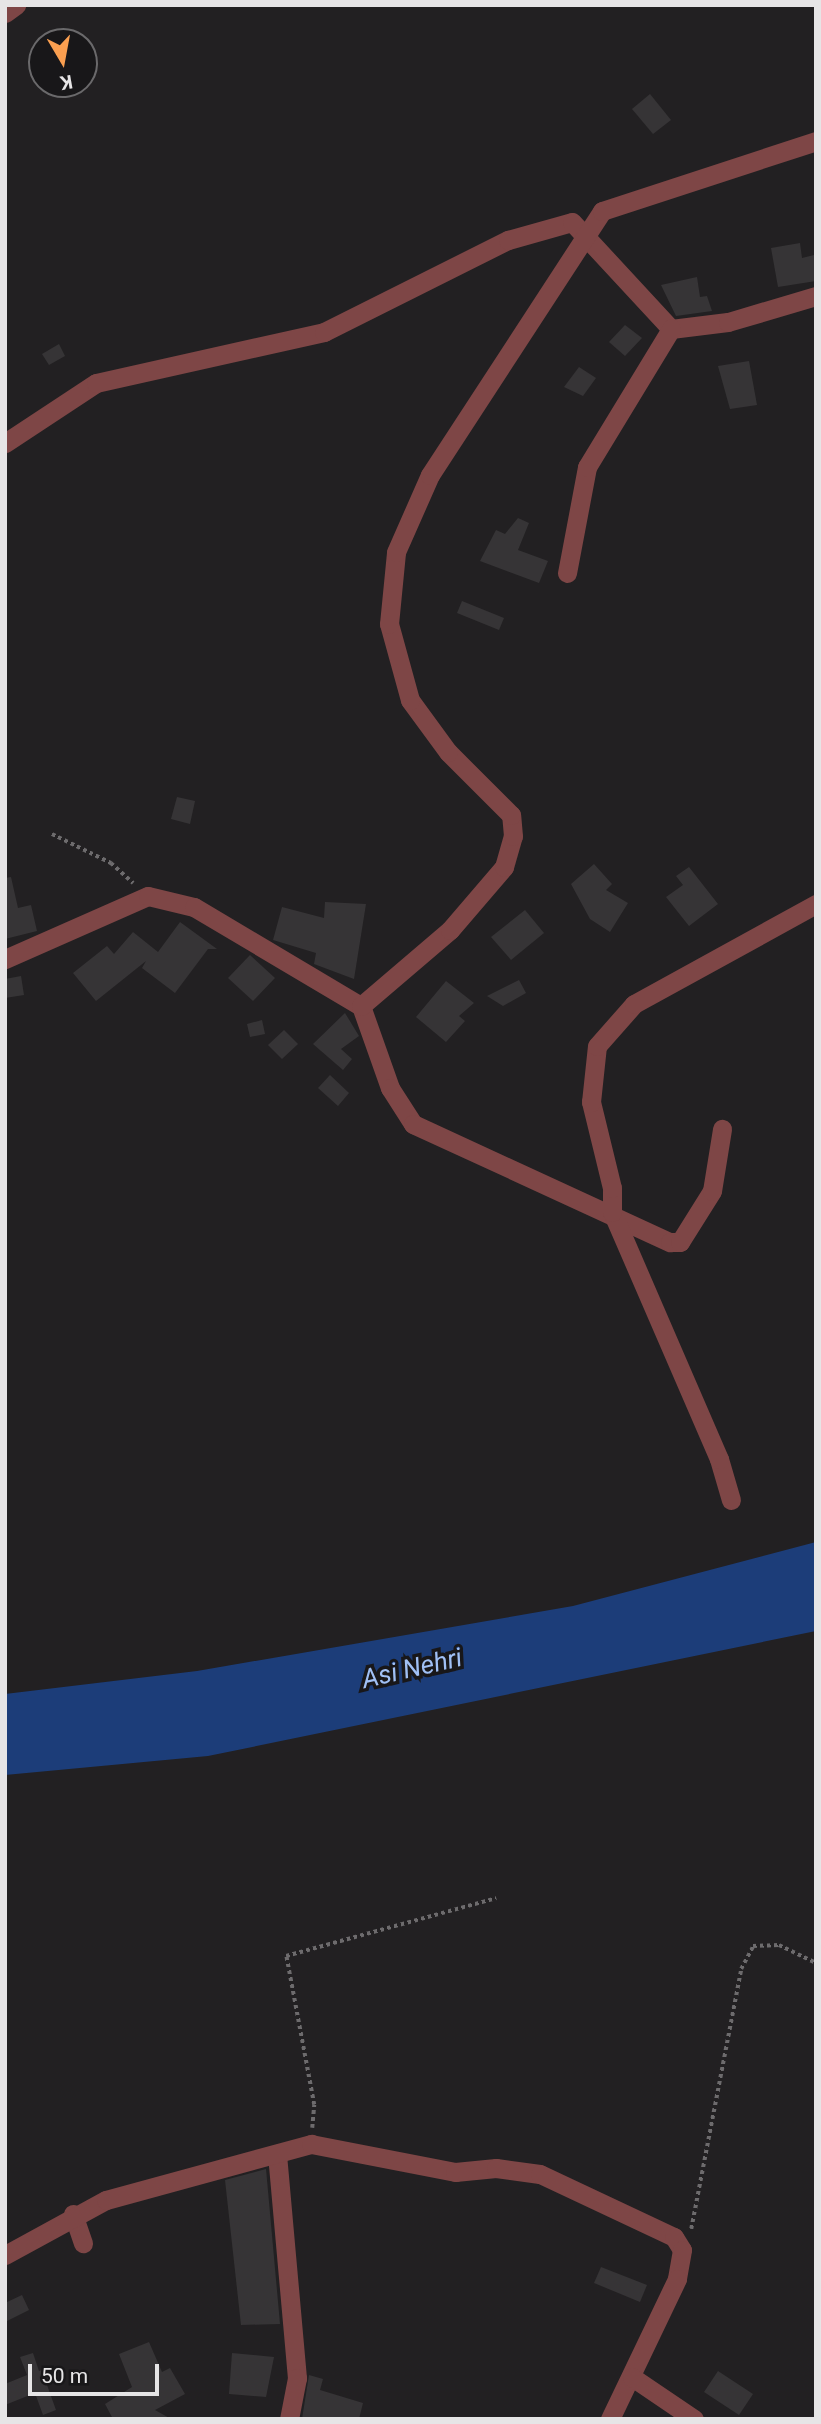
<!DOCTYPE html>
<style>
body{margin:0}
#map{position:relative;width:821px;height:2424px;overflow:hidden;background:#222022;font-family:Roboto,sans-serif}
div>[style]{position:absolute}
.water>*{inset:0;background:#1c3d79}
.building>*{inset:0;background:#363436}
.path>*{height:3.5px;margin-top:-1.75px;transform-origin:0;background:repeating-linear-gradient(90deg,#6d6b6d 0 3.5px,transparent 0 7px)}
.street>*{height:19px;margin:-9.5px;padding:0 9.5px;transform-origin:9.5px;border-radius:9.5px;background:#7e4646}
span{translate:-50% -50%;white-space:nowrap;text-align:center;line-height:1.15;-webkit-text-stroke:7px #181719;paint-order:stroke}
.water-label{font-size:26px;color:#a0c0f5;font-style:italic}
.frame{position:absolute;inset:0;border:7px solid #e6e5e6;pointer-events:none}
.north{position:absolute;left:28px;top:28px;width:70px;height:70px;box-sizing:border-box;background:#181719;border:2px solid #6a696b;border-radius:50%;rotate:170deg;font-size:19px;font-weight:700;line-height:28px;text-align:center;color:#e6e5e6}
.north::after{content:'';display:block;margin:auto;width:24px;height:32px;background:#fa9f50;clip-path:polygon(50% 0,100% 100%,50% 72%,0 100%)}
.scale{position:absolute;left:28px;top:2364px;width:131px;height:32px;box-sizing:border-box;border:4px solid #e6e5e6;border-top:0;padding-left:9px;font-size:21px;line-height:24px;white-space:nowrap;color:#e6e5e6;-webkit-text-stroke:5px #181719;paint-order:stroke}
</style>
<div id="map">
<div class="water">
<div style="clip-path:polygon(816px 1542px,816px 1631px,208px 1756px,5px 1775px,5px 1694px,197px 1671px,573px 1606px)"></div>
</div>
<div class="building">
<div style="clip-path:polygon(650px 94px,671px 120px,653px 134px,632px 109px)"></div>
<div style="clip-path:polygon(800px 243px,802px 258px,814px 255px,816px 281px,778px 287px,771px 248px)"></div>
<div style="clip-path:polygon(697px 277px,700px 297px,707px 296px,712px 311px,676px 316px,661px 285px)"></div>
<div style="clip-path:polygon(625px 325px,642px 338px,625px 356px,609px 342px)"></div>
<div style="clip-path:polygon(59px 344px,65px 356px,49px 365px,42px 354px)"></div>
<div style="clip-path:polygon(749px 361px,757px 405px,730px 409px,718px 366px)"></div>
<div style="clip-path:polygon(579px 367px,596px 378px,583px 396px,564px 387px)"></div>
<div style="clip-path:polygon(518px 518px,529px 523px,518px 550px,548px 561px,539px 583px,480px 561px,496px 530px,505px 534px)"></div>
<div style="clip-path:polygon(462px 601px,504px 618px,499px 630px,457px 613px)"></div>
<div style="clip-path:polygon(177px 797px,195px 801px,190px 824px,171px 819px)"></div>
<div style="clip-path:polygon(594px 864px,612px 884px,606px 890px,628px 903px,610px 932px,590px 919px,571px 884px)"></div>
<div style="clip-path:polygon(689px 867px,718px 904px,689px 926px,666px 897px,683px 885px,676px 876px)"></div>
<div style="clip-path:polygon(11px 877px,18px 908px,31px 905px,37px 931px,5px 939px,5px 878px)"></div>
<div style="clip-path:polygon(325px 902px,366px 904px,354px 979px,314px 964px,316px 953px,273px 940px,282px 907px,324px 918px)"></div>
<div style="clip-path:polygon(525px 910px,544px 933px,511px 960px,491px 937px)"></div>
<div style="clip-path:polygon(180px 922px,217px 949px,208px 949px,175px 993px,142px 968px,146px 961px,96px 1001px,73px 973px,107px 946px,114px 954px,133px 932px,158px 952px)"></div>
<div style="clip-path:polygon(250px 955px,275px 978px,253px 1001px,228px 978px)"></div>
<div style="clip-path:polygon(21px 976px,24px 995px,5px 998px,5px 979px)"></div>
<div style="clip-path:polygon(519px 980px,526px 993px,503px 1006px,487px 996px)"></div>
<div style="clip-path:polygon(446px 981px,474px 1003px,459px 1016px,465px 1021px,446px 1042px,416px 1017px)"></div>
<div style="clip-path:polygon(345px 1013px,359px 1036px,341px 1049px,352px 1059px,343px 1070px,313px 1044px)"></div>
<div style="clip-path:polygon(262px 1020px,265px 1034px,250px 1037px,247px 1024px)"></div>
<div style="clip-path:polygon(284px 1030px,298px 1044px,282px 1059px,268px 1045px)"></div>
<div style="clip-path:polygon(330px 1075px,349px 1093px,338px 1106px,318px 1088px)"></div>
<div style="clip-path:polygon(266px 2169px,280px 2324px,241px 2325px,225px 2180px)"></div>
<div style="clip-path:polygon(601px 2267px,647px 2285px,640px 2302px,594px 2283px)"></div>
<div style="clip-path:polygon(22px 2295px,29px 2310px,5px 2322px,5px 2303px)"></div>
<div style="clip-path:polygon(149px 2342px,162px 2372px,170px 2368px,185px 2394px,155px 2410px,171px 2419px,113px 2419px,105px 2404px,132px 2387px,119px 2354px)"></div>
<div style="clip-path:polygon(33px 2353px,39px 2371px,50px 2367px,55px 2382px,47px 2385px,56px 2410px,43px 2415px,35px 2393px,5px 2405px,5px 2384px,27px 2375px,20px 2357px)"></div>
<div style="clip-path:polygon(232px 2353px,274px 2357px,266px 2397px,229px 2394px)"></div>
<div style="clip-path:polygon(718px 2371px,753px 2394px,739px 2415px,704px 2392px)"></div>
<div style="clip-path:polygon(309px 2375px,323px 2379px,320px 2390px,363px 2403px,359px 2419px,302px 2419px)"></div>
</div>
<div class="path">
<div style="left:52px;top:834px;width:66px;rotate:26.2deg"></div>
<div style="left:111px;top:863px;width:30px;rotate:42deg"></div>
<div style="left:312px;top:2128px;width:23px;rotate:-85deg"></div>
<div style="left:314px;top:2105px;width:152px;rotate:-100.6deg"></div>
<div style="left:286px;top:1956px;width:218px;rotate:-15.4deg"></div>
<div style="left:691px;top:2229px;width:265px;rotate:-79.1deg"></div>
<div style="left:741px;top:1969px;width:26px;rotate:-62deg"></div>
<div style="left:753px;top:1946px;width:26px;rotate:-2deg"></div>
<div style="left:779px;top:1945px;width:41px;rotate:25.9deg"></div>
</div>
<div class="street">
<div style="left:5px;top:13px;width:14px;rotate:-36deg"></div>
<div style="left:5px;top:443px;width:109px;rotate:-33.4deg"></div>
<div style="left:96px;top:383px;width:234px;rotate:-12.6deg"></div>
<div style="left:324px;top:332px;width:206px;rotate:-26.6deg"></div>
<div style="left:508px;top:240px;width:66px;rotate:-15.7deg"></div>
<div style="left:572px;top:222px;width:146px;rotate:47.2deg"></div>
<div style="left:671px;top:329px;width:57px;rotate:-7deg"></div>
<div style="left:728px;top:322px;width:92px;rotate:-16.5deg"></div>
<div style="left:567px;top:573px;width:108px;rotate:-79.3deg"></div>
<div style="left:587px;top:467px;width:162px;rotate:-58.7deg"></div>
<div style="left:5px;top:959px;width:156px;rotate:-23.8deg"></div>
<div style="left:148px;top:896px;width:47px;rotate:13.4deg"></div>
<div style="left:194px;top:907px;width:194px;rotate:30.7deg"></div>
<div style="left:361px;top:1006px;width:87px;rotate:70.5deg"></div>
<div style="left:390px;top:1088px;width:43px;rotate:57.4deg"></div>
<div style="left:413px;top:1124px;width:283px;rotate:24.7deg"></div>
<div style="left:670px;top:1242px;width:10px"></div>
<div style="left:680px;top:1242px;width:60px;rotate:-57.9deg"></div>
<div style="left:712px;top:1191px;width:63px;rotate:-80.8deg"></div>
<div style="left:361px;top:1006px;width:117px;rotate:-40.5deg"></div>
<div style="left:450px;top:930px;width:83px;rotate:-49.4deg"></div>
<div style="left:504px;top:867px;width:32px;rotate:-74deg"></div>
<div style="left:513px;top:836px;width:21px;rotate:-95deg"></div>
<div style="left:511px;top:815px;width:89px;rotate:-135deg"></div>
<div style="left:448px;top:752px;width:64px;rotate:-126.2deg"></div>
<div style="left:410px;top:700px;width:79px;rotate:-105.4deg"></div>
<div style="left:389px;top:624px;width:72px;rotate:-84.4deg"></div>
<div style="left:396px;top:552px;width:84px;rotate:-66.2deg"></div>
<div style="left:430px;top:475px;width:315px;rotate:-56.9deg"></div>
<div style="left:602px;top:211px;width:225px;rotate:-18.1deg"></div>
<div style="left:731px;top:1500px;width:43px;rotate:-106.3deg"></div>
<div style="left:719px;top:1459px;width:269px;rotate:-113.4deg"></div>
<div style="left:612px;top:1212px;width:24px;rotate:-90deg"></div>
<div style="left:612px;top:1188px;width:89px;rotate:-103.7deg"></div>
<div style="left:591px;top:1102px;width:56px;rotate:-83.9deg"></div>
<div style="left:597px;top:1046px;width:56px;rotate:-48.6deg"></div>
<div style="left:634px;top:1004px;width:208px;rotate:-28.8deg"></div>
<div style="left:277px;top:2154px;width:225px;rotate:84.9deg"></div>
<div style="left:297px;top:2378px;width:42px;rotate:101deg"></div>
<div style="left:73px;top:2214px;width:31px;rotate:71deg"></div>
<div style="left:5px;top:2255px;width:115px;rotate:-28.6deg"></div>
<div style="left:106px;top:2200px;width:213px;rotate:-15.3deg"></div>
<div style="left:311px;top:2144px;width:147px;rotate:11deg"></div>
<div style="left:455px;top:2172px;width:41px;rotate:-5.6deg"></div>
<div style="left:496px;top:2168px;width:44px;rotate:7.8deg"></div>
<div style="left:540px;top:2174px;width:148px;rotate:25.2deg"></div>
<div style="left:674px;top:2237px;width:15px;rotate:58deg"></div>
<div style="left:682px;top:2250px;width:29px;rotate:100deg"></div>
<div style="left:677px;top:2279px;width:155px;rotate:115.6deg"></div>
<div style="left:632px;top:2377px;width:75px;rotate:34.1deg"></div>
</div>
<div class="water-label">
<span style="left:412px;top:1669px;rotate:-13deg">Asi Nehri</span>
</div>
<div class="frame"></div>
<div class="north">K</div>
<div class="scale">50 m</div>
</div>
